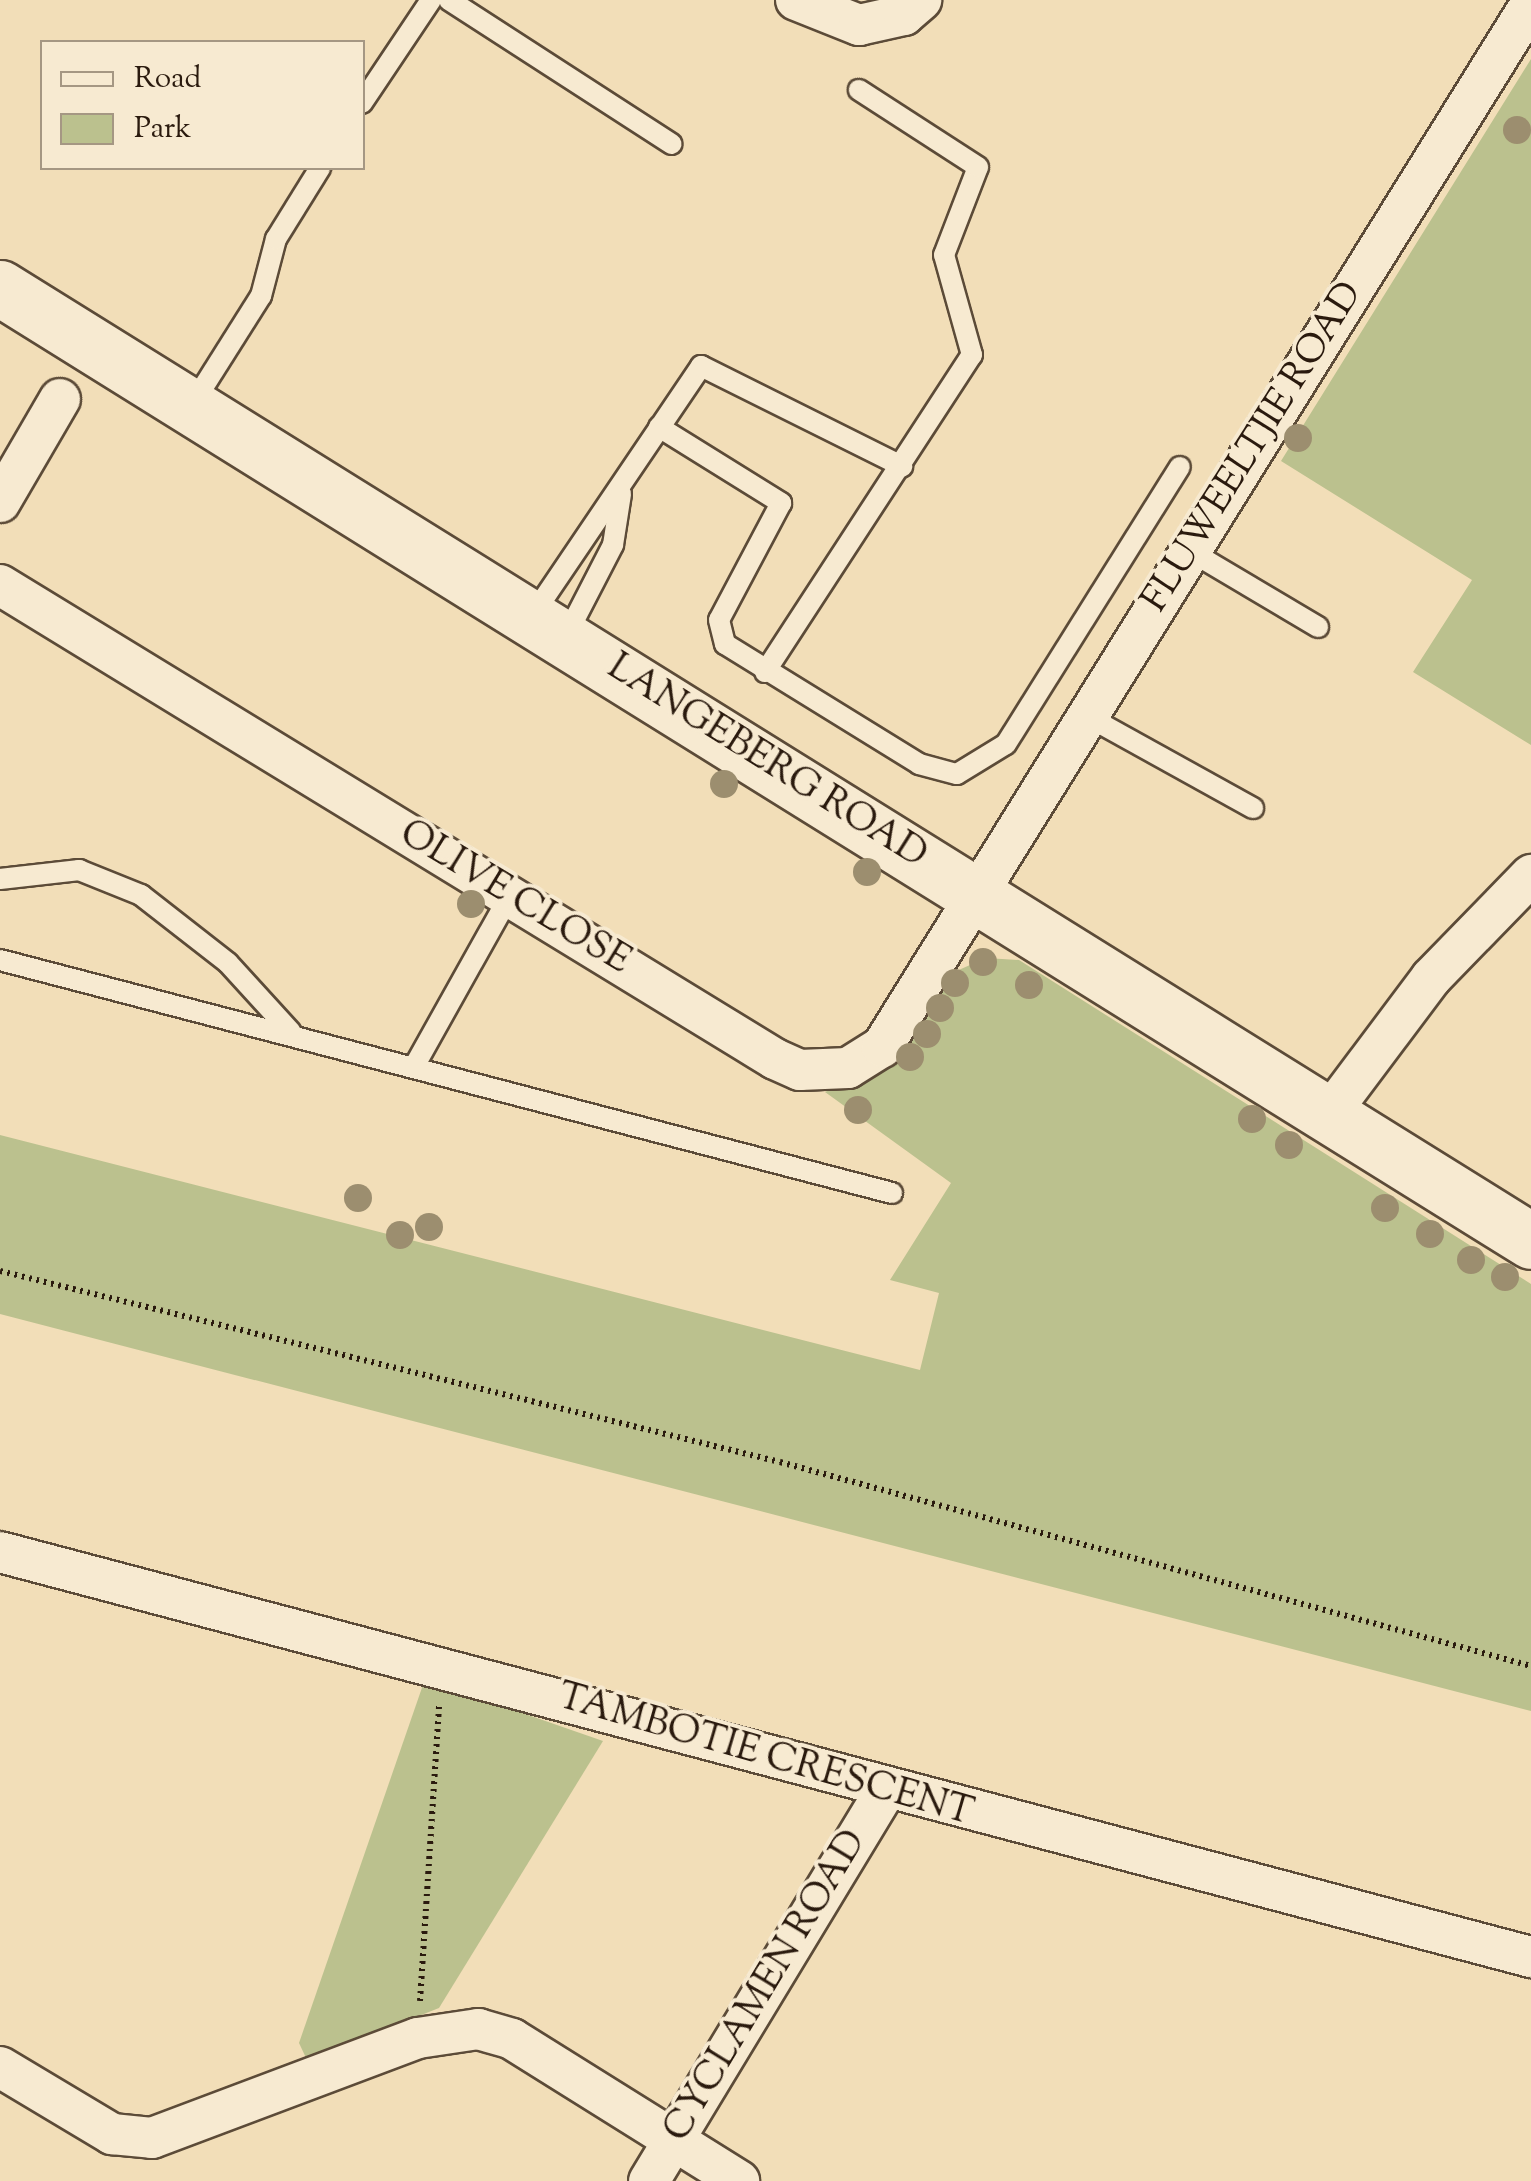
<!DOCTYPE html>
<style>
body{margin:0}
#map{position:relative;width:1531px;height:2181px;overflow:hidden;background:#f2deb8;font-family:"Sorts Mill Goudy",serif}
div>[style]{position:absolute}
.green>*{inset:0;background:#bbc18e}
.path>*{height:6px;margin-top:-3px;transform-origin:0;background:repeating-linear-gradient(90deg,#2a1a0e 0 2.5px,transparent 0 7.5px)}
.roads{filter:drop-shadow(2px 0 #5c4b38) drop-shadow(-2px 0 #5c4b38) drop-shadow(0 2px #5c4b38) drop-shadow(0 -2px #5c4b38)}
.lane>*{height:20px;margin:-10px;padding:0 10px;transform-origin:10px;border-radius:10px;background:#f7ead1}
.street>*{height:40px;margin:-20px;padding:0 20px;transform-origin:20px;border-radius:20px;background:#f7ead1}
.secondary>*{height:55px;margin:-27.5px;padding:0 27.5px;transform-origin:27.5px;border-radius:27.5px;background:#f7ead1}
.trees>*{width:28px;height:28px;margin:-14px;border-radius:50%;background:#9c8e6f}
span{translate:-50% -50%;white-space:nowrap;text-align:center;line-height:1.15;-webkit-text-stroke:8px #f7ead1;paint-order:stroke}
.street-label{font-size:38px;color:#2a1a0e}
.legend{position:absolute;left:40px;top:40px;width:325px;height:130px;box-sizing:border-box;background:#f7ead1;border:2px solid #a59783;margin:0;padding:12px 18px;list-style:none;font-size:30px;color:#2a1a0e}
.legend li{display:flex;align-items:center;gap:20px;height:50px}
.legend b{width:50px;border:2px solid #a59783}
</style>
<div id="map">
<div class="green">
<div style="clip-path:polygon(1531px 59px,1531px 745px,1413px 672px,1472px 580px,1281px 461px)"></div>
<div style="clip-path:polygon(986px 958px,1019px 960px,1531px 1284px,1531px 1711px,0 1314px,0 1135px,920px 1370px,939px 1293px,890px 1280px,951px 1183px,825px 1092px,894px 1059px,945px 976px)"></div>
<div style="clip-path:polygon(425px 1679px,603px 1741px,439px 2008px,307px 2060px,299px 2043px)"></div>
</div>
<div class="path">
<div style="left:0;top:1271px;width:803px;rotate:13.76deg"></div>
<div style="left:780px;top:1462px;width:778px;rotate:15.2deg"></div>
<div style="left:420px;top:2001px;width:297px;rotate:-86.3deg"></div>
</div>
<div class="roads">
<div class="lane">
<div style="left:449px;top:0;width:265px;rotate:32.9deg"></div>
<div style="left:362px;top:103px;width:124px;rotate:-56.2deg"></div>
<div style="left:192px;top:405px;width:129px;rotate:-57.7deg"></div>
<div style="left:261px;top:296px;width:59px;rotate:-75.3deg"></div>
<div style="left:276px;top:239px;width:84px;rotate:-58.2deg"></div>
<div style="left:659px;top:427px;width:144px;rotate:31.9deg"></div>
<div style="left:781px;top:503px;width:132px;rotate:117.9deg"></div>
<div style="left:719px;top:620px;width:25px;rotate:76deg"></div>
<div style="left:725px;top:644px;width:228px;rotate:31.7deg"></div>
<div style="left:919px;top:764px;width:39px;rotate:15deg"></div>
<div style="left:957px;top:774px;width:57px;rotate:-31.5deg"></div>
<div style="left:1006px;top:744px;width:327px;rotate:-57.9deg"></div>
<div style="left:1190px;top:551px;width:149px;rotate:30.7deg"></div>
<div style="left:532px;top:616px;width:302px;rotate:-55.9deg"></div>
<div style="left:701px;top:366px;width:225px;rotate:26.5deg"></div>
<div style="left:565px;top:638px;width:105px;rotate:-62.7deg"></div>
<div style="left:613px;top:545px;width:52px;rotate:-81.1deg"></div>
<div style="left:765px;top:672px;width:379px;rotate:-56.9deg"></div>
<div style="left:972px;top:355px;width:104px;rotate:-105.6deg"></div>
<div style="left:944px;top:255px;width:94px;rotate:-68.9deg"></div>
<div style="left:978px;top:167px;width:142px;rotate:-147.1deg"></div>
<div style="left:1087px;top:716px;width:190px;rotate:29deg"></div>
<div style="left:0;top:879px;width:80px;rotate:-6.5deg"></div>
<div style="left:79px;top:870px;width:67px;rotate:22deg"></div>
<div style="left:141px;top:895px;width:110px;rotate:38deg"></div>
<div style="left:228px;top:963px;width:93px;rotate:47.6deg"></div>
<div style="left:0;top:960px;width:922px;rotate:14.64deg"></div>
<div style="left:415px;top:1065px;width:193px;rotate:-60.8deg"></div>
</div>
<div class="street">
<div style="left:796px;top:0;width:68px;rotate:21.6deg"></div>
<div style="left:859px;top:25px;width:46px;rotate:-12.5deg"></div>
<div style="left:904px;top:15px;width:23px;rotate:-41deg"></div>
<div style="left:0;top:502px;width:119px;rotate:-59.8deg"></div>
<div style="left:0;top:585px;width:908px;rotate:31.45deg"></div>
<div style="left:775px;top:1059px;width:27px;rotate:24deg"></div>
<div style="left:800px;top:1070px;width:48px;rotate:-2.4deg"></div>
<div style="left:848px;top:1068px;width:40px;rotate:-32deg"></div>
<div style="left:882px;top:1047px;width:1228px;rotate:-58.11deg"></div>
<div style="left:1329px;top:1114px;width:170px;rotate:-53.1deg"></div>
<div style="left:1431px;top:978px;width:144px;rotate:-45.8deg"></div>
<div style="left:0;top:1552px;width:1584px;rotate:14.82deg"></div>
<div style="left:0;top:2067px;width:131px;rotate:30.9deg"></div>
<div style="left:112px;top:2134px;width:40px;rotate:5.7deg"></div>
<div style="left:152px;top:2138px;width:284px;rotate:-20.6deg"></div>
<div style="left:418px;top:2038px;width:61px;rotate:-8.5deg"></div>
<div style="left:478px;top:2029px;width:35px;rotate:16deg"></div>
<div style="left:512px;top:2039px;width:268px;rotate:32deg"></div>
<div style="left:649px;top:2181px;width:454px;rotate:-58.8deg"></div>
</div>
<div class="secondary">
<div style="left:0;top:288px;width:1803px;rotate:31.9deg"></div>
</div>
</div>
<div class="trees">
<div style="left:1517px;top:130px"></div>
<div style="left:1298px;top:438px"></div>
<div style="left:724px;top:784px"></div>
<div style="left:867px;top:872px"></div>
<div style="left:471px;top:904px"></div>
<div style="left:983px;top:962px"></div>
<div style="left:955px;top:983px"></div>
<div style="left:1029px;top:985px"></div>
<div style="left:940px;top:1008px"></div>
<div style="left:927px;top:1034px"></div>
<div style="left:910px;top:1057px"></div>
<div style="left:858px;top:1110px"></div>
<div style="left:1252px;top:1119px"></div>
<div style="left:1289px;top:1145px"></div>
<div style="left:358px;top:1198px"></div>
<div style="left:1385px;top:1208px"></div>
<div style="left:429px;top:1227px"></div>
<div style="left:1430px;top:1234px"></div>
<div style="left:400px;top:1235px"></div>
<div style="left:1471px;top:1260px"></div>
<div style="left:1505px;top:1277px"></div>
</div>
<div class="street-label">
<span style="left:1254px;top:448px;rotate:-58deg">FLUWEELTJIE ROAD</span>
<span style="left:766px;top:763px;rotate:32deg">LANGEBERG ROAD</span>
<span style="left:514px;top:899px;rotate:31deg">OLIVE CLOSE</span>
<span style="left:765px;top:1757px;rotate:16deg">TAMBOTIE CRESCENT</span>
<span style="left:767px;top:1987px;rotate:-59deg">CYCLAMEN ROAD</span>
</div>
<ul class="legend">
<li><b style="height:12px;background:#f7ead1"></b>Road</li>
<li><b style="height:28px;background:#bbc18e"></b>Park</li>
</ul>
</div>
